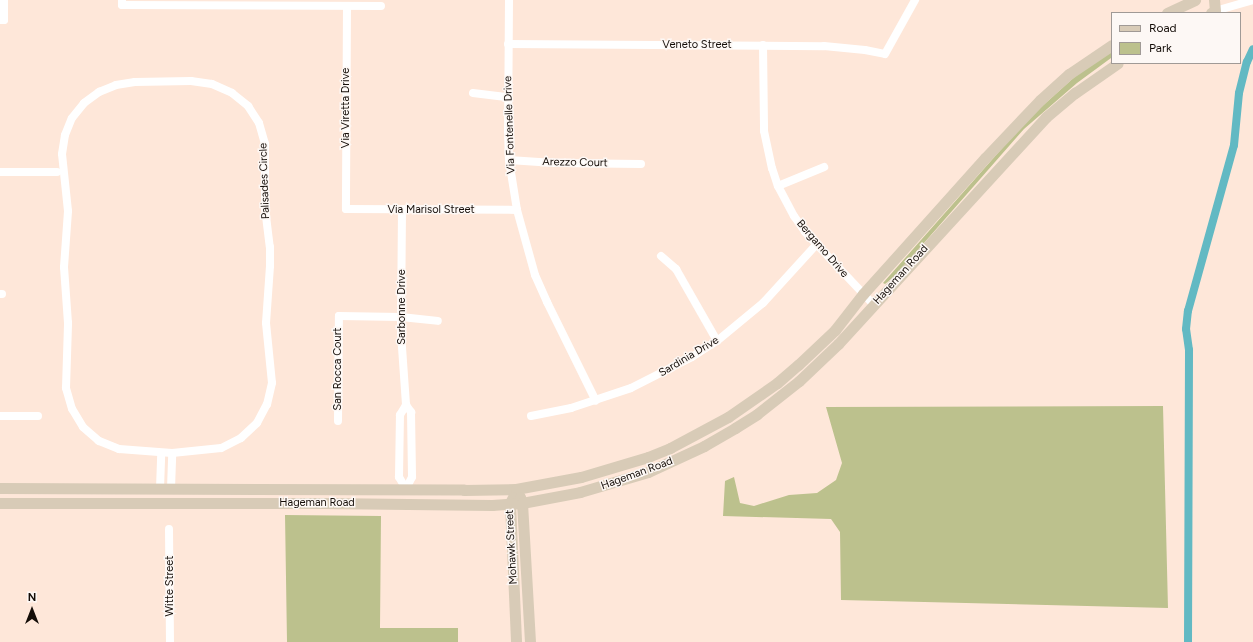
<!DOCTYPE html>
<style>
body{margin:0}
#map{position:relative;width:1253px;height:642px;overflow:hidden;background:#fee7d9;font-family:Figtree,sans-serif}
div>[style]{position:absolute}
.green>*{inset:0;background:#bcc18d}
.canal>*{height:8px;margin:-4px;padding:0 4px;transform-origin:4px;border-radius:4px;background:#62b9c3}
.street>*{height:8px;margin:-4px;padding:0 4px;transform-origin:4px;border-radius:4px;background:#fff}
.secondary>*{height:11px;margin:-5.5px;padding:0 5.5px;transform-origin:5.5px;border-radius:5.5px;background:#d8cbb7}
span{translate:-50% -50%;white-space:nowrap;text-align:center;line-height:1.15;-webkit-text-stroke:3px #fdf8f5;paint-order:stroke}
.street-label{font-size:11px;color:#140d08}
.legend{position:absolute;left:1111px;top:12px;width:130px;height:52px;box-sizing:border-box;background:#fdf8f5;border:1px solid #a09a96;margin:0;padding:5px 7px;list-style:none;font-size:12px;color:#140d08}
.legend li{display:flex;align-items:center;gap:8px;height:20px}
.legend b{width:20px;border:1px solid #a09a96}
.north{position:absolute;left:12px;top:590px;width:40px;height:40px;-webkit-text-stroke:3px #fdf8f5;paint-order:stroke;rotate:0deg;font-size:11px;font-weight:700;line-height:16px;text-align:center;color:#140d08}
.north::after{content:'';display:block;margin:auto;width:14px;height:18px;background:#140d08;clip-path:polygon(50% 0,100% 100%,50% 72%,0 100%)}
</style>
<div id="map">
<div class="green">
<div style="clip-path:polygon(1112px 50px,1111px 58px,1077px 83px,1024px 129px,895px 276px,885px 284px,883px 283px,1028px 119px,1079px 73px)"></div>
<div style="clip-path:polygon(1163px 406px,1168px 608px,841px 600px,840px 532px,831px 519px,723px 516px,725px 481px,734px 477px,740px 503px,754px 506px,789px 495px,817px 493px,836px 480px,842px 463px,826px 407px)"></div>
<div style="clip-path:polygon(285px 515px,381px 516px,380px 628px,458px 628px,458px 642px,287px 642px)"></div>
</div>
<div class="canal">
<div style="left:1188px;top:642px;width:292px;rotate:-89.8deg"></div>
<div style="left:1189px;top:350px;width:21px;rotate:-98deg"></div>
<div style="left:1186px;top:329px;width:18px;rotate:-84deg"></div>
<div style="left:1188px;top:311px;width:172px;rotate:-74.5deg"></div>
<div style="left:1234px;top:145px;width:52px;rotate:-84.5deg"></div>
<div style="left:1239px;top:93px;width:32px;rotate:-76deg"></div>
<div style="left:1247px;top:62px;width:14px;rotate:-65deg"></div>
</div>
<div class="street">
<div style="left:122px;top:0;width:5px;rotate:90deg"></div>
<div style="left:122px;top:5px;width:259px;rotate:0.2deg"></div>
<div style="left:509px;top:0;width:131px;rotate:90.4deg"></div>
<div style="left:508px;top:131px;width:29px;rotate:88deg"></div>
<div style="left:509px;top:160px;width:51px;rotate:80.9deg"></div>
<div style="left:517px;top:210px;width:67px;rotate:74.5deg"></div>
<div style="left:535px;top:275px;width:30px;rotate:66deg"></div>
<div style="left:547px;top:302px;width:110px;rotate:63.7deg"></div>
<div style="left:347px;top:6px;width:203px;rotate:90.3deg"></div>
<div style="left:346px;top:209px;width:171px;rotate:0.3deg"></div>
<div style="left:1215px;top:11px;width:40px;rotate:-16deg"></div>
<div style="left:0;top:20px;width:4px"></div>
<div style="left:4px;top:20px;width:20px;rotate:-90deg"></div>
<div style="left:508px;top:44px;width:316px;rotate:0.4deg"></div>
<div style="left:824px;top:46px;width:41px;rotate:5.6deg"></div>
<div style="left:865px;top:50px;width:20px;rotate:11deg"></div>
<div style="left:885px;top:54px;width:62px;rotate:-60.9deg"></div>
<div style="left:763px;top:45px;width:86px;rotate:89.3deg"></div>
<div style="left:764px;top:131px;width:38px;rotate:78deg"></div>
<div style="left:772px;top:168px;width:19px;rotate:72deg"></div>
<div style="left:778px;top:186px;width:34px;rotate:62deg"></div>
<div style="left:794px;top:216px;width:19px;rotate:55deg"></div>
<div style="left:805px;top:232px;width:100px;rotate:46.6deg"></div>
<div style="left:191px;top:81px;width:21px;rotate:8deg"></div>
<div style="left:212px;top:84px;width:22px;rotate:24deg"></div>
<div style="left:232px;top:93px;width:21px;rotate:39deg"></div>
<div style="left:248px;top:106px;width:20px;rotate:57deg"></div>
<div style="left:259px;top:123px;width:22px;rotate:74deg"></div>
<div style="left:265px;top:144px;width:64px;rotate:90deg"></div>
<div style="left:265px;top:208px;width:39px;rotate:83deg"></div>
<div style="left:270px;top:247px;width:19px;rotate:90deg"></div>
<div style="left:270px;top:266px;width:57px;rotate:94deg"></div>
<div style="left:266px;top:323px;width:60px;rotate:84.3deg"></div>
<div style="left:272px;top:383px;width:22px;rotate:103deg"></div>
<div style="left:267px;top:404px;width:21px;rotate:118deg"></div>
<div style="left:257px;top:423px;width:22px;rotate:137deg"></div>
<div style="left:241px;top:438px;width:22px;rotate:153deg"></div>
<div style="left:221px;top:448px;width:49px;rotate:174.2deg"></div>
<div style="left:172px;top:453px;width:53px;rotate:-175.7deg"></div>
<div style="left:119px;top:449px;width:22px;rotate:-158deg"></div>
<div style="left:99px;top:441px;width:21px;rotate:-139deg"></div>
<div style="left:83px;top:427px;width:21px;rotate:-121deg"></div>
<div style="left:72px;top:409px;width:22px;rotate:-106deg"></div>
<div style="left:66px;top:388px;width:65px;rotate:-88.2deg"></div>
<div style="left:68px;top:323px;width:56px;rotate:-94.1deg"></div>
<div style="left:64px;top:267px;width:56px;rotate:-85.9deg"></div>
<div style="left:68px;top:211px;width:57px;rotate:-96deg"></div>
<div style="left:62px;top:154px;width:19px;rotate:-81deg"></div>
<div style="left:65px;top:135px;width:18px;rotate:-68deg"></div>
<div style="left:72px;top:118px;width:19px;rotate:-51deg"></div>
<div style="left:84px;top:103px;width:19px;rotate:-36deg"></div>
<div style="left:99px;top:92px;width:18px;rotate:-22deg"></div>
<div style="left:116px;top:85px;width:19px;rotate:-9deg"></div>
<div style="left:135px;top:82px;width:56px;rotate:-1deg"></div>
<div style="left:473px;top:93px;width:35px;rotate:7deg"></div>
<div style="left:509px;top:160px;width:45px;rotate:3.8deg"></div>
<div style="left:554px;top:163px;width:87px;rotate:0.7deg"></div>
<div style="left:0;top:172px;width:57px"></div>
<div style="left:778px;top:186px;width:50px;rotate:-22.4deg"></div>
<div style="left:402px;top:210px;width:123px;rotate:90.5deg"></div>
<div style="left:401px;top:333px;width:72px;rotate:86deg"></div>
<div style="left:406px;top:405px;width:9px;rotate:54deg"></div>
<div style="left:411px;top:412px;width:65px;rotate:89.1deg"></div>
<div style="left:412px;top:477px;width:13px;rotate:117deg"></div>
<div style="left:661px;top:256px;width:20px;rotate:41deg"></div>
<div style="left:676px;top:269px;width:83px;rotate:60.3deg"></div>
<div style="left:0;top:294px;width:2px"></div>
<div style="left:0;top:416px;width:38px"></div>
<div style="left:531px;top:416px;width:41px;rotate:-11.3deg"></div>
<div style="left:571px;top:408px;width:63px;rotate:-18.4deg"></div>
<div style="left:631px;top:388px;width:68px;rotate:-26.9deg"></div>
<div style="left:692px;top:357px;width:30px;rotate:-33deg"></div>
<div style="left:717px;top:341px;width:60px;rotate:-39.6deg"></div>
<div style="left:763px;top:303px;width:79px;rotate:-47.6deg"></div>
<div style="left:338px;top:421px;width:105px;rotate:-89.5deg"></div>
<div style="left:339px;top:316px;width:62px;rotate:0.9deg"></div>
<div style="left:401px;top:317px;width:37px;rotate:6deg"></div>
<div style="left:160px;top:489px;width:36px;rotate:-88deg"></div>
<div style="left:171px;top:489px;width:36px;rotate:-88deg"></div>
<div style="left:406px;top:489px;width:14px;rotate:-120deg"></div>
<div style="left:399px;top:477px;width:62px;rotate:-89.1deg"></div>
<div style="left:400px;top:415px;width:12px;rotate:-59deg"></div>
<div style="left:169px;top:529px;width:113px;rotate:89.5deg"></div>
</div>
<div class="secondary">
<div style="left:1167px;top:13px;width:31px;rotate:-25deg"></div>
<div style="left:1211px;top:13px;width:4px;rotate:-27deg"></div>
<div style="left:1215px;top:11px;width:11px;rotate:-95deg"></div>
<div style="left:0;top:488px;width:464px;rotate:0.2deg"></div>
<div style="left:464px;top:490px;width:52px;rotate:-1.1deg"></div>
<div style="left:516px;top:489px;width:66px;rotate:-10.5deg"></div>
<div style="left:581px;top:477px;width:70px;rotate:-16.6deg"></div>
<div style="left:648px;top:457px;width:24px;rotate:-22deg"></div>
<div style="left:670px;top:448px;width:66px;rotate:-28.1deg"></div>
<div style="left:728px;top:417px;width:60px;rotate:-34.8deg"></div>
<div style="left:777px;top:383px;width:28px;rotate:-41deg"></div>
<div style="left:798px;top:365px;width:51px;rotate:-43.4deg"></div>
<div style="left:835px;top:330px;width:46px;rotate:-52.1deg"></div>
<div style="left:863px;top:294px;width:183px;rotate:-48.1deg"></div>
<div style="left:985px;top:158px;width:80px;rotate:-46.5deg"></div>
<div style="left:1040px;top:100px;width:39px;rotate:-42deg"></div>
<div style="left:1069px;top:74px;width:52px;rotate:-34deg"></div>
<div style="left:513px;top:497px;width:7px;rotate:117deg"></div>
<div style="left:510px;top:503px;width:139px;rotate:87.5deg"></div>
<div style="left:520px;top:497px;width:6px;rotate:72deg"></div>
<div style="left:522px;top:503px;width:139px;rotate:86.7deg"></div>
<div style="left:0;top:503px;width:324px"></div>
<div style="left:324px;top:503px;width:168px;rotate:0.7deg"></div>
<div style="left:492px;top:505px;width:30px;rotate:-4deg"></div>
<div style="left:522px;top:503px;width:59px;rotate:-10.7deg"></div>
<div style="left:580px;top:492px;width:71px;rotate:-16.4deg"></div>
<div style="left:648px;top:472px;width:62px;rotate:-24.9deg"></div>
<div style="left:704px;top:446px;width:36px;rotate:-30deg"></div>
<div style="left:735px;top:428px;width:26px;rotate:-32deg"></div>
<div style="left:757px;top:414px;width:53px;rotate:-38.2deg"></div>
<div style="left:799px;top:381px;width:54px;rotate:-43.5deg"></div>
<div style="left:838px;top:344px;width:308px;rotate:-47.5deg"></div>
<div style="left:1046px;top:117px;width:38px;rotate:-40deg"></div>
<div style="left:1075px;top:93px;width:52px;rotate:-34.9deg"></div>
</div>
<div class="street-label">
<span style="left:697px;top:45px">Veneto Street</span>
<span style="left:346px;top:108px;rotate:-90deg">Via Viretta Drive</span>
<span style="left:510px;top:125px;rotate:-92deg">Via Fontenelle Drive</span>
<span style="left:575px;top:163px;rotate:1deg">Arezzo Court</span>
<span style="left:265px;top:181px;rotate:-92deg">Palisades Circle</span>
<span style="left:431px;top:210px">Via Marisol Street</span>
<span style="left:822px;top:249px;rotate:49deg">Bergamo Drive</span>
<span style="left:901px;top:275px;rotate:-48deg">Hageman Road</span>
<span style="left:402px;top:307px;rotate:-90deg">Sarbonne Drive</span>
<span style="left:689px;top:357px;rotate:-31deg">Sardinia Drive</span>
<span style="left:338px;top:369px;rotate:-90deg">San Rocca Court</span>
<span style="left:637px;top:474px;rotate:-20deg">Hageman Road</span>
<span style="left:317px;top:503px">Hageman Road</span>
<span style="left:512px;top:547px;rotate:-93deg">Mohawk Street</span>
<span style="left:170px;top:586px;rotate:-90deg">Witte Street</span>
</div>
<ul class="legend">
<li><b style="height:5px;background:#d8cbb7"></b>Road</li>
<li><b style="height:11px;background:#bcc18d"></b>Park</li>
</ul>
<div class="north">N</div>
</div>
